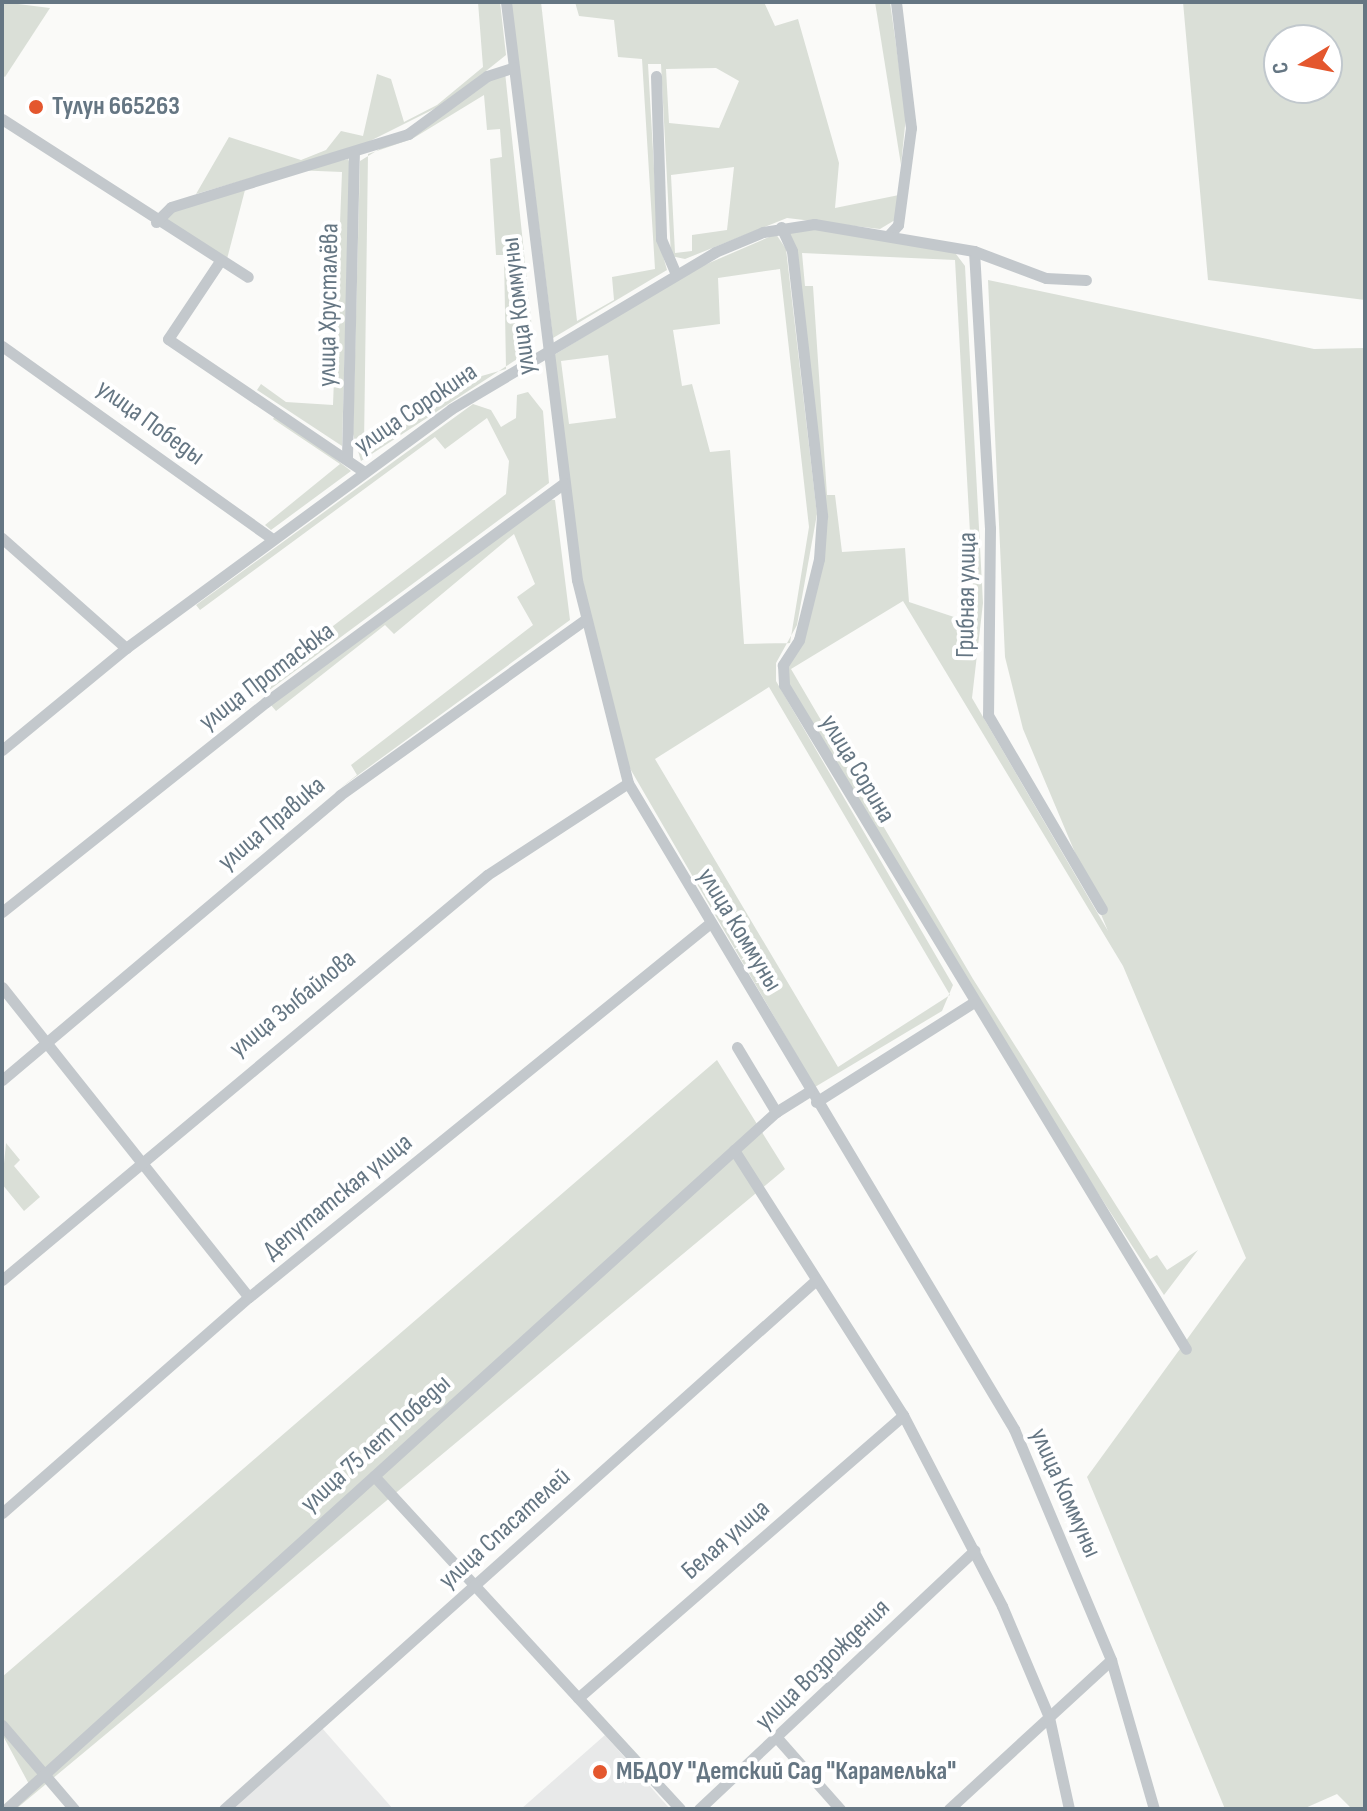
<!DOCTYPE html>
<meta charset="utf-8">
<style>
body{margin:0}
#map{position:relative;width:1367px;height:1811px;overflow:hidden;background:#fafaf8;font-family:"Sofia Sans Condensed",sans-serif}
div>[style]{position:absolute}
.built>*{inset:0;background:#e8e9e9}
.green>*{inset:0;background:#dadfd7}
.minor>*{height:11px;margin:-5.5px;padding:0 5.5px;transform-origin:5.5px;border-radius:5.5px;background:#c3c8cc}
.dots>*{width:22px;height:22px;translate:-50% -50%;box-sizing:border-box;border:4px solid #fff;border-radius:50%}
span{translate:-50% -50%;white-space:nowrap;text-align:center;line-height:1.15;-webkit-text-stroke:8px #fff;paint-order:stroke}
.poi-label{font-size:26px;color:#657683;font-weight:700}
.left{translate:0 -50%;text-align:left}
.street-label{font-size:26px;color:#657683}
.frame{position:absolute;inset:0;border:4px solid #657683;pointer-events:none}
.north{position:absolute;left:1263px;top:24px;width:80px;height:80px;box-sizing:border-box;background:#fff;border:2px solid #c1c8cd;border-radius:50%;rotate:260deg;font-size:22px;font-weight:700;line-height:32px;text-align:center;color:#657683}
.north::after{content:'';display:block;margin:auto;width:28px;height:36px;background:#e4572e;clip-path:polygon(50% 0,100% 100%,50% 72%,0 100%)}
</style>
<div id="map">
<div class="built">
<div style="clip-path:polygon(322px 1728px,393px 1809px,230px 1809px)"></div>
<div style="clip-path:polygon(605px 1735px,670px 1809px,521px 1809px)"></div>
</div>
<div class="green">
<div style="clip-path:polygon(2px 2px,50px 8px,5px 77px,2px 75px)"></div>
<div style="clip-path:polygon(478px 2px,500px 2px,506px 55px,446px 103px,360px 146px,196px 194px,229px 137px,301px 160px,326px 150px,341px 131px,363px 136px,377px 74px,391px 79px,404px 122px,437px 105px,483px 67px)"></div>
<div style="clip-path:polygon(evenodd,511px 2px,541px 2px,577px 321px,614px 300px,612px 277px,655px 269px,642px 59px,618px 57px,614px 20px,579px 16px,575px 2px,764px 2px,775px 26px,798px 19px,839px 163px,835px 208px,899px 195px,895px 220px,880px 229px,787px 218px,685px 259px,671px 256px,661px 64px,648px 64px,658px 238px,667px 270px,553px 338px,511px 2px,716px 68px,739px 81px,719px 128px,669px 123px,666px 69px,716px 68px,511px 2px,734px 167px,727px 230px,692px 235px,692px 251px,675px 253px,671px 175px,734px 167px)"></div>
<div style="clip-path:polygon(875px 2px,890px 2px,906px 116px,901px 165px)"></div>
<div style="clip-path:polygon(evenodd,1183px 2px,1365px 2px,1365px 300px,1208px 280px,1183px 2px,1279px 40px,1327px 40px,1327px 88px,1279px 88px,1279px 40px)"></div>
<div style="clip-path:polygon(evenodd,505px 72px,534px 348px,361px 461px,353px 434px,360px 161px,505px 72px,484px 95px,487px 130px,500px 129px,502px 157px,490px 159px,496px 255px,504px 255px,506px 369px,433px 390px,435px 405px,364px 446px,368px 154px,412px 139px,484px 95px)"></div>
<div style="clip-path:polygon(348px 159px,350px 164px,342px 446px,257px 390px,261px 384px,286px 402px,333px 405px,342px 172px,294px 170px)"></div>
<div style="clip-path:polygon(245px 190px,227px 259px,168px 221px,168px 213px)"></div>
<div style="clip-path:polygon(evenodd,794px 226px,953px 250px,965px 266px,983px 603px,972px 698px,1108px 931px,1023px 729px,1005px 657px,988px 280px,1314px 349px,1365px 348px,1365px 1809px,1352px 1809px,1337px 1794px,1303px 1809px,1225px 1809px,1087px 1477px,1246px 1258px,1123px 966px,903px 601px,791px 669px,973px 979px,1150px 1259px,1157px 1255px,1167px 1270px,1198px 1250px,1164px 1295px,1000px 1042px,789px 687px,787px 661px,823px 551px,786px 233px,794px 226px,802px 253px,955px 260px,975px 624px,909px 602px,905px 548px,842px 552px,835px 495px,827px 495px,813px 286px,805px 286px,802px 253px)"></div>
<div style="clip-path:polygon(evenodd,776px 234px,786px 249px,817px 514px,797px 625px,776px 663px,776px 681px,953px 985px,942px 1011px,815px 1087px,621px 753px,569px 519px,554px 355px,693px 270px,776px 234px,780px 269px,809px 527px,790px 643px,744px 644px,730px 450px,710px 452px,692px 384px,682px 386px,673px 330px,720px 324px,718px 278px,780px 269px,776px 234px,608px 355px,616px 418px,569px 424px,561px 361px,608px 355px,776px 234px,769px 687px,950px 995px,838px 1067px,655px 759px,769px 687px)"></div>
<div style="clip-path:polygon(528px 392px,543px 411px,549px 483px,264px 694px,257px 684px,506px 494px,509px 461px,487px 418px,445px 449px,435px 437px,200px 610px,196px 605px,473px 404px,491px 410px,501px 427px,516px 418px,517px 395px)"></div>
<div style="clip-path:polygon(277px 413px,351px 471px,271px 530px,265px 525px,340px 464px,273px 419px)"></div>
<div style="clip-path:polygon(544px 499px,555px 500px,570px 620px,339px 789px,357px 775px,351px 765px,533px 625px,517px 597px,535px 584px,514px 534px,394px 634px,385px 625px,276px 711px,270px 704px)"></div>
<div style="clip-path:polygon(717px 1060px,785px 1169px,16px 1809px,2px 1809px,30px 1786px,2px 1734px,2px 1677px)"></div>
<div style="clip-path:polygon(6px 1143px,20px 1160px,14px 1166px,40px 1197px,24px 1211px,2px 1184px)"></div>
</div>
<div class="minor">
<div style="left:506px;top:2px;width:582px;rotate:83deg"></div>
<div style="left:577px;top:580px;width:209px;rotate:75.9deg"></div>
<div style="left:628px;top:783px;width:753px;rotate:59.14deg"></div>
<div style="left:1014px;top:1429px;width:251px;rotate:67.2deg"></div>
<div style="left:1111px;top:1660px;width:155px;rotate:73.9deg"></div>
<div style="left:656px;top:76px;width:163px;rotate:88.2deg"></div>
<div style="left:661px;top:239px;width:36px;rotate:67deg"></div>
<div style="left:2px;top:119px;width:292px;rotate:32.7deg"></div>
<div style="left:156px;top:222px;width:21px;rotate:-45deg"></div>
<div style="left:171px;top:207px;width:248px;rotate:-17.1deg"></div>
<div style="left:408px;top:134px;width:98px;rotate:-36.3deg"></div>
<div style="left:487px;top:76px;width:28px;rotate:-18deg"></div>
<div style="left:781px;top:227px;width:26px;rotate:65deg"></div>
<div style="left:792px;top:251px;width:267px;rotate:83.5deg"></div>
<div style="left:822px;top:516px;width:43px;rotate:94deg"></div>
<div style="left:819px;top:559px;width:83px;rotate:103.9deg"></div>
<div style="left:799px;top:640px;width:30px;rotate:123deg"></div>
<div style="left:783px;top:665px;width:20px;rotate:87deg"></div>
<div style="left:784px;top:685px;width:776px;rotate:58.81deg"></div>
<div style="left:888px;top:236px;width:15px;rotate:-48deg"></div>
<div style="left:898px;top:225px;width:98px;rotate:-82.4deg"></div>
<div style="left:911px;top:128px;width:127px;rotate:-96.8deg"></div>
<div style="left:974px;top:251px;width:277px;rotate:86.7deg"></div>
<div style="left:990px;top:528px;width:187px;rotate:90.6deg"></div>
<div style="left:988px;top:715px;width:225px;rotate:59.6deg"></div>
<div style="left:218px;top:264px;width:90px;rotate:123.7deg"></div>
<div style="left:168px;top:339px;width:235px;rotate:34.1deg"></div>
<div style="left:2px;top:346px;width:330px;rotate:35.5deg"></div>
<div style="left:347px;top:457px;width:303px;rotate:-88.7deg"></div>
<div style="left:2px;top:538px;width:166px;rotate:41.6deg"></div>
<div style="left:2px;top:750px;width:161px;rotate:-39.4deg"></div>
<div style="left:126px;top:648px;width:403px;rotate:-36.3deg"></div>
<div style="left:451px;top:409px;width:307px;rotate:-30.7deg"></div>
<div style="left:715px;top:252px;width:52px;rotate:-22.6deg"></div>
<div style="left:763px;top:232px;width:52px;rotate:-8.9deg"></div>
<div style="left:814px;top:224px;width:162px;rotate:9.6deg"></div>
<div style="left:974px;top:251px;width:77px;rotate:20.6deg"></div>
<div style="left:1046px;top:278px;width:40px;rotate:2.9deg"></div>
<div style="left:2px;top:912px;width:337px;rotate:-38.5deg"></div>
<div style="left:266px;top:702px;width:370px;rotate:-36.3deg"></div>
<div style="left:2px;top:987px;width:396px;rotate:51.5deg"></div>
<div style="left:737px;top:1047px;width:76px;rotate:59deg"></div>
<div style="left:776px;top:1112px;width:39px;rotate:-32deg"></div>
<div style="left:2px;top:1080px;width:442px;rotate:-40.1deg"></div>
<div style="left:340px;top:795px;width:300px;rotate:-35.6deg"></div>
<div style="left:816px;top:1102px;width:183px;rotate:-32.3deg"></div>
<div style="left:734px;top:1150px;width:314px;rotate:57.5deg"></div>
<div style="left:903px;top:1415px;width:215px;rotate:62.6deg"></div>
<div style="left:1002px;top:1606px;width:121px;rotate:67.1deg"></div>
<div style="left:1049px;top:1717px;width:136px;rotate:137.4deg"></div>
<div style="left:2px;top:1280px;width:632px;rotate:-39.86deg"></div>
<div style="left:487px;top:875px;width:168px;rotate:-33.1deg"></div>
<div style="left:374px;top:1476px;width:452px;rotate:47.4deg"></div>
<div style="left:2px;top:1513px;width:328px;rotate:-41.2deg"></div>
<div style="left:249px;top:1297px;width:592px;rotate:-39.04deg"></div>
<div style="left:578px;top:1698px;width:431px;rotate:-41deg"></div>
<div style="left:2px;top:1725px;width:111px;rotate:49.4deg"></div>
<div style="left:778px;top:1739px;width:94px;rotate:48.5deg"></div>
<div style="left:6px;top:1809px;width:1039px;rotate:-42.15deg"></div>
<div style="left:224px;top:1809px;width:793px;rotate:-41.78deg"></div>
<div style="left:699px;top:1809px;width:378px;rotate:-43.2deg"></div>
<div style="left:1069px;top:1809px;width:94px;rotate:-102.3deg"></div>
<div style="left:1049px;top:1717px;width:84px;rotate:-42.6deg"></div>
</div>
<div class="dots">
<div style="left:36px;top:107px;background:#e4572e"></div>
<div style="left:600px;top:1772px;background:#e4572e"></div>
</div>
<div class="poi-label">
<span class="left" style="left:52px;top:107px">Тулун 665263</span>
<span class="left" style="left:616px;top:1772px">МБДОУ "Детский Сад "Карамелька"</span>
</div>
<div class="street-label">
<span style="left:329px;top:305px;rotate:-89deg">улица Хрусталёва</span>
<span style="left:519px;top:306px;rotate:-97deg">улица Коммуны</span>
<span style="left:416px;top:409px;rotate:-34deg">улица Сорокина</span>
<span style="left:150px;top:423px;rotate:36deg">улица Победы</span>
<span style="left:967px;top:595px;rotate:-89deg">Грибная улица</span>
<span style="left:267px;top:677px;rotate:-37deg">улица Протасюка</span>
<span style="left:857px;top:769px;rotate:59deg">улица Сорина</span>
<span style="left:272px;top:824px;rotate:-40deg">улица Правика</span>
<span style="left:739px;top:930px;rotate:59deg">улица Коммуны</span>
<span style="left:293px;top:1004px;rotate:-39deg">улица Зыбайлова</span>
<span style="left:338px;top:1197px;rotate:-39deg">Депутатская улица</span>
<span style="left:376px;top:1444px;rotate:-42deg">улица 75 лет Победы</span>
<span style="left:1065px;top:1493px;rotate:66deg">улица Коммуны</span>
<span style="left:505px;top:1529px;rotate:-42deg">улица Спасателей</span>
<span style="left:726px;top:1540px;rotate:-41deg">Белая улица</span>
<span style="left:823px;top:1665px;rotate:-44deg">улица Возрождения</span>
</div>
<div class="frame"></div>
<div class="north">С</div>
</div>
